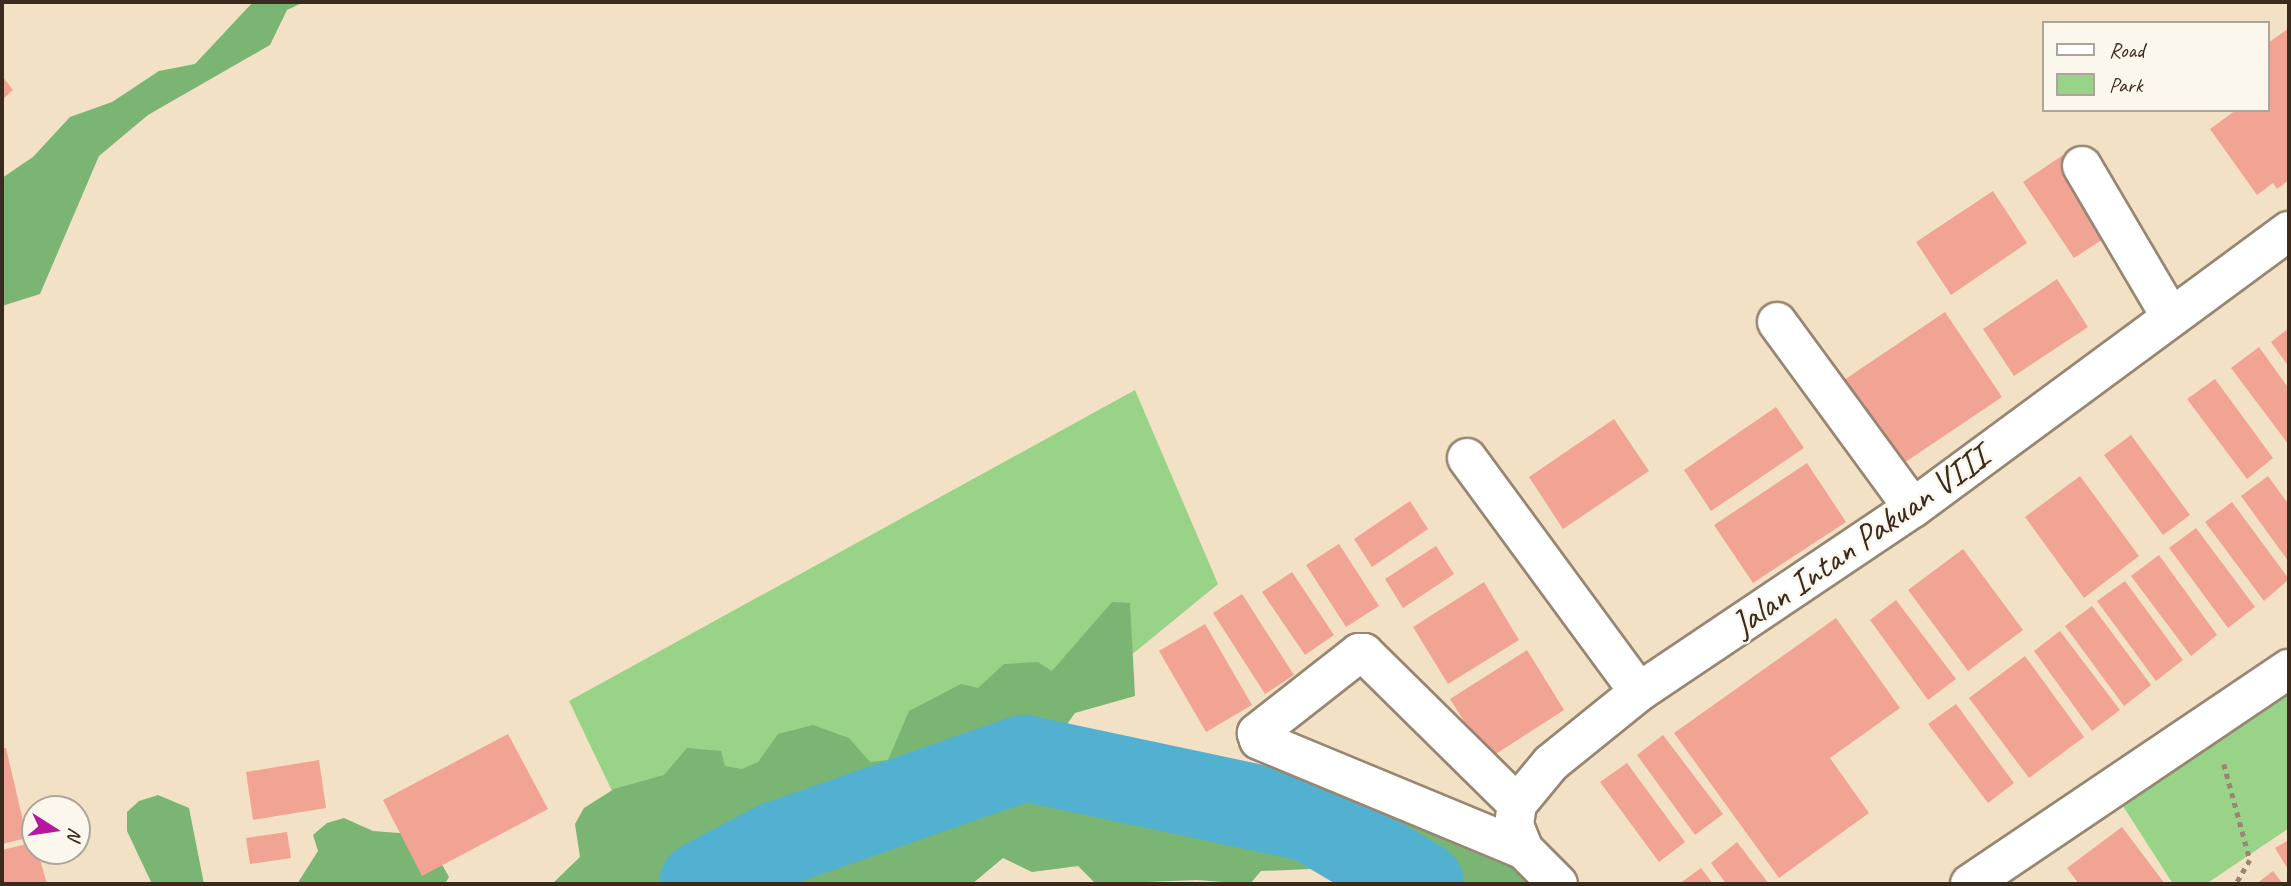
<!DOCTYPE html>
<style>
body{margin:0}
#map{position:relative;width:2291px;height:886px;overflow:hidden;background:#f3e1c5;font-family:Caveat,sans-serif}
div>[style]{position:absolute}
.green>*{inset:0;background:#98d387}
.forest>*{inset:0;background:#7ab574}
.river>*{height:86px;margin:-43px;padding:0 43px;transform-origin:43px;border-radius:43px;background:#52b1d0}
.building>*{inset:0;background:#f1a494}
.path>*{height:4.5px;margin-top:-2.25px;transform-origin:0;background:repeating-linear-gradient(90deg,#978672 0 5px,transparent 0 10px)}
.roads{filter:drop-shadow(2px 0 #978672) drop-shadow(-2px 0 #978672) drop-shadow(0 2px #978672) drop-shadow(0 -2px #978672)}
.minor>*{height:38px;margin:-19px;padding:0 19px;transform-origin:19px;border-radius:19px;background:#fff}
span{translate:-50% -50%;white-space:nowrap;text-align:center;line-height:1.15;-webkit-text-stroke:5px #fbf7ec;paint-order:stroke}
.street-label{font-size:35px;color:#3b2a1e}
.frame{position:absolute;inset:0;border:4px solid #3b2a1e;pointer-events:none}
.legend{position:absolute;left:2042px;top:21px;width:228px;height:91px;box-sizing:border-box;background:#fbf7ec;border:2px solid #aea59a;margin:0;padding:9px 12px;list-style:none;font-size:21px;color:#3b2a1e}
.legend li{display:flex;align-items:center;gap:14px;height:35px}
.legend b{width:35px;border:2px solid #aea59a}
.north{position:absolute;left:21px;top:795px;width:70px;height:70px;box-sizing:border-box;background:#fbf7ec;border:2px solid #aea59a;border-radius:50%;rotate:102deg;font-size:19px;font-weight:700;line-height:28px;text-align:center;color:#3b2a1e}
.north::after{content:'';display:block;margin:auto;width:24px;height:32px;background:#b5179e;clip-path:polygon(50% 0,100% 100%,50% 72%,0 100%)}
</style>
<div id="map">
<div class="green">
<div style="clip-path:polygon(1135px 390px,1218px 584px,1135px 652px,1084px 675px,895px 781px,624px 816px,569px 701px)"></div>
<div style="clip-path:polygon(2289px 690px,2289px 828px,2206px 884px,2173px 884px,2123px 806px)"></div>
</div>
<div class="forest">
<div style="clip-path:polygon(253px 2px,304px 2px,287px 10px,270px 45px,148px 115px,99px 156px,40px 294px,2px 306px,2px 178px,33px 157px,70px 117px,112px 102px,159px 71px,195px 64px)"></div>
<div style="clip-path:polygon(1112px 602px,1130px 603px,1135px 696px,1075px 713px,1050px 748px,1100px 756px,1145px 779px,1216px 757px,1280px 771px,1335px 771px,1449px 802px,1541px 884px,1351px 884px,1348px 876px,1334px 868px,1261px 871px,1250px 884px,1197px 880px,1096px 884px,1078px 866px,1032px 872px,1003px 858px,972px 884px,552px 884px,580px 857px,575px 824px,584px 808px,614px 789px,664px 775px,687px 748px,721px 751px,725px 766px,742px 769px,758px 762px,778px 734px,813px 725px,849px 738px,870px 762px,888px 760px,909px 711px,961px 684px,978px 688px,1004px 664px,1038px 662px,1052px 671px)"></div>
<div style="clip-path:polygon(158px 795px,189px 808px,204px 884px,152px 884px,127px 831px,127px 812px,139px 801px)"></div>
<div style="clip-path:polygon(344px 818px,373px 831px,425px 835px,449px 877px,445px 884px,297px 884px,318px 851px,313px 835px,327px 823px)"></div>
</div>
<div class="river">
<div style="left:702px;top:884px;width:86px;rotate:-27.8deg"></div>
<div style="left:778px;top:844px;width:261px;rotate:-19.3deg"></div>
<div style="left:1024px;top:758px;width:292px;rotate:12deg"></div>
<div style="left:1310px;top:819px;width:129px;rotate:30.4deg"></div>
</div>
<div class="building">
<div style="clip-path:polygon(2289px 28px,2289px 180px,2277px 189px,2273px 183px,2257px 195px,2210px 129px,2236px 110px,2268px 110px,2268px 43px)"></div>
<div style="clip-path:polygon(2px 76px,13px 90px,2px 100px)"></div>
<div style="clip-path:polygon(2063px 155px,2114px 232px,2074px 258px,2023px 182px)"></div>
<div style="clip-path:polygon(1993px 191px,2027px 243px,1951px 295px,1916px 242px)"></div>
<div style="clip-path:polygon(2057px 279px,2088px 327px,2014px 376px,1983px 329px)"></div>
<div style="clip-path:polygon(1945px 312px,2002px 397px,1901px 465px,1844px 380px)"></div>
<div style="clip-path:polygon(2289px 328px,2289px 367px,2271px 342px)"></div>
<div style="clip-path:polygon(2259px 347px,2289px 389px,2289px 445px,2231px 368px)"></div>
<div style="clip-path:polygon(2215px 379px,2273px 458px,2247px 479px,2187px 399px)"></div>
<div style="clip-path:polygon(1776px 407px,1804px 448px,1711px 511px,1684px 470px)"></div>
<div style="clip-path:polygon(1614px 419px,1649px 471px,1563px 529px,1529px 477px)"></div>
<div style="clip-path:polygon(2131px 435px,2190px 515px,2163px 535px,2104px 455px)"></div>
<div style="clip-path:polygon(1807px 463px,1846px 522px,1753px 583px,1714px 525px)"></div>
<div style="clip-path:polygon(2080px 476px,2139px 556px,2084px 598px,2025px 517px)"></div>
<div style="clip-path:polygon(2268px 476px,2289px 505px,2289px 562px,2241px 496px)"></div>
<div style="clip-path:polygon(1410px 501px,1428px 529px,1372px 567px,1354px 539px)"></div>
<div style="clip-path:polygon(2232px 502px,2289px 579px,2264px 601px,2205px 522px)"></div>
<div style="clip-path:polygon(2196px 528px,2255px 607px,2228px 628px,2169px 548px)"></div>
<div style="clip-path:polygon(1339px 544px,1379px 606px,1346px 627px,1306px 565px)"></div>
<div style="clip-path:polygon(1436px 546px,1454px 574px,1403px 608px,1385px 579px)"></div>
<div style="clip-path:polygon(1963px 549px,2023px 630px,1968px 671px,1908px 590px)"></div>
<div style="clip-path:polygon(2159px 555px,2217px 635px,2191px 656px,2131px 576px)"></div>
<div style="clip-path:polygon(1292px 572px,1334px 635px,1305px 655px,1262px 592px)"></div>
<div style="clip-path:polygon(2125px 581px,2183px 660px,2156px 681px,2097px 601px)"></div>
<div style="clip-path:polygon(1484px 582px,1519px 640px,1448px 684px,1413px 627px)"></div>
<div style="clip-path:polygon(1242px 594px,1294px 675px,1265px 694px,1213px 613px)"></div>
<div style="clip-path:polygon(1896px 600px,1956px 679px,1928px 700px,1870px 620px)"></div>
<div style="clip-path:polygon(2092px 606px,2151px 685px,2124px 706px,2065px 626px)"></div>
<div style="clip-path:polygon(1836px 618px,1900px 708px,1830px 758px,1869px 813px,1779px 878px,1674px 733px)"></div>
<div style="clip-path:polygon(1205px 624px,1252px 705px,1206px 732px,1159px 651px)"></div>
<div style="clip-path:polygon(2060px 631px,2120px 710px,2092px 731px,2034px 651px)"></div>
<div style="clip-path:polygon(1527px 650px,1564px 710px,1488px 759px,1450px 699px)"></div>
<div style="clip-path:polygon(2025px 656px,2084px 737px,2029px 778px,1969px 698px)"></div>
<div style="clip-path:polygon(1956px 704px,2014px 783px,1988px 803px,1928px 724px)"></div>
<div style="clip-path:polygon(508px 734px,548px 809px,422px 876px,383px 800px)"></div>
<div style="clip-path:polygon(1663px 735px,1723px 814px,1695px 835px,1637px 755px)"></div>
<div style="clip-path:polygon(6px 748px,27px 838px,2px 844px,2px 749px)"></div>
<div style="clip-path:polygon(319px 760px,326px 808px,253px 820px,246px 772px)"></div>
<div style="clip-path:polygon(1627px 763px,1685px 842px,1659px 862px,1600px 782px)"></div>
<div style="clip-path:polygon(2122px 827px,2165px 884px,2079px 884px,2067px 868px)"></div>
<div style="clip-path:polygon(287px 832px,291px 858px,250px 864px,246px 838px)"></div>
<div style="clip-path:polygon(2289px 840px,2289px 871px,2275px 848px)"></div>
<div style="clip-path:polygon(35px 842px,47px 884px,2px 884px,2px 850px)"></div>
<div style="clip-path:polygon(1737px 842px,1769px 884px,1726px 884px,1711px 863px)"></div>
<div style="clip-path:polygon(1701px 868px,1713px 884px,1679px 884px)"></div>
<div style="clip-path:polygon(2273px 871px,2283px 884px,2256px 884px)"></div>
</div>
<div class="path">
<div style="left:2224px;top:764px;width:99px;rotate:74.8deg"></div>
<div style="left:2250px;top:860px;width:28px;rotate:120deg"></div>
</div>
<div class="roads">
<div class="minor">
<div style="left:2082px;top:166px;width:175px;rotate:59.5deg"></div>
<div style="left:1777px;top:322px;width:230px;rotate:53.8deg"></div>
<div style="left:1467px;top:458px;width:290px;rotate:53.7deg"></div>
<div style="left:1517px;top:804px;width:215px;rotate:-135.4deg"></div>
<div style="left:1364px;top:653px;width:5px;rotate:180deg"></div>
<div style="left:1359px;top:653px;width:130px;rotate:141.9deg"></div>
<div style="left:1257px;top:733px;width:7px;rotate:74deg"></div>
<div style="left:1259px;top:740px;width:287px;rotate:22.5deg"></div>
<div style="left:1558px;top:884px;width:48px;rotate:-135deg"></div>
<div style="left:1524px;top:850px;width:27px;rotate:-112deg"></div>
<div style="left:1514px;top:825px;width:21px;rotate:-82deg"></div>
<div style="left:1517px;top:804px;width:53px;rotate:-50.3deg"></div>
<div style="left:1551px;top:763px;width:113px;rotate:-38.9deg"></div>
<div style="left:1639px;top:692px;width:330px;rotate:-33.9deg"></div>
<div style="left:1913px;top:508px;width:467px;rotate:-36.4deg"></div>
<div style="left:1970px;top:884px;width:385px;rotate:-34deg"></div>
</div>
</div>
<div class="street-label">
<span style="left:1860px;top:541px;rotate:-35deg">Jalan Intan Pakuan VIII</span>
</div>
<div class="frame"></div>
<ul class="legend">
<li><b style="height:9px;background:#fff"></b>Road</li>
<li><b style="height:19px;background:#98d387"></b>Park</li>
</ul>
<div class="north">N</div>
</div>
